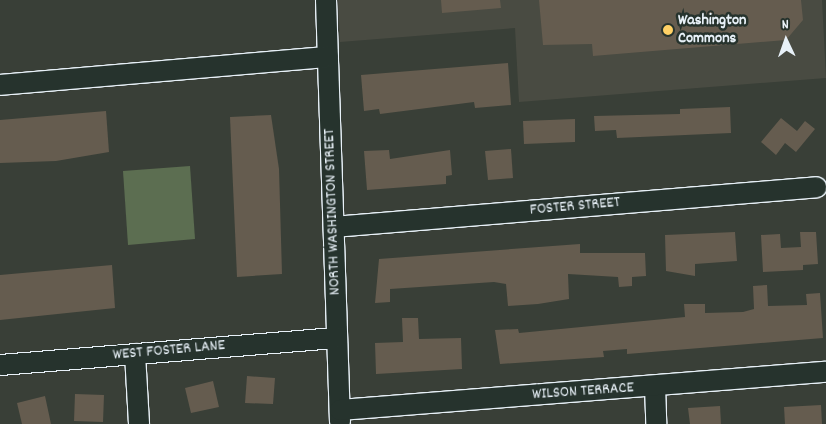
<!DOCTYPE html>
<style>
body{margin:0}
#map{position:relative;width:826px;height:424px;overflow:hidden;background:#393f37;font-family:Dekko,sans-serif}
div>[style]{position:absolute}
.built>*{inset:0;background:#494b42}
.green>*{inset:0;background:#5c6e51}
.building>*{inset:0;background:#655c4f}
.roads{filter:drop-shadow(1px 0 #e8f1f8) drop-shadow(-1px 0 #e8f1f8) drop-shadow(0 1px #e8f1f8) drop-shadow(0 -1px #e8f1f8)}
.minor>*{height:20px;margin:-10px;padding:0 10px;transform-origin:10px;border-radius:10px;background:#26332d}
.dots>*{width:14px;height:14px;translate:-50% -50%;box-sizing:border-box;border:2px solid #26332d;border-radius:50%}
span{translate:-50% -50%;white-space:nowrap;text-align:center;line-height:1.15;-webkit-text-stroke:5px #26332d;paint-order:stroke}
.poi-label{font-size:16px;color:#e8f1f8;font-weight:700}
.left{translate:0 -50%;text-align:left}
.street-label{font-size:16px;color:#e8f1f8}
.north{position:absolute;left:761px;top:15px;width:50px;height:50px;-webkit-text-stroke:4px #26332d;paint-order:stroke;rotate:357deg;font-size:14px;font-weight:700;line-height:20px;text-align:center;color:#e8f1f8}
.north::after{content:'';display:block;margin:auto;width:18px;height:22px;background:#e8f1f8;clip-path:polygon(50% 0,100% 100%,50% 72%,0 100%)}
</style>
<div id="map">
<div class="built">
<div style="clip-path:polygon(338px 0,822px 0,826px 78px,519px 102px,515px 28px,340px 42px)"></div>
</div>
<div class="green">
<div style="clip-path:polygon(190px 166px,195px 239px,128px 245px,123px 171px)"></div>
</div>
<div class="building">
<div style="clip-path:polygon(441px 0,500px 0,501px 8px,442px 13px)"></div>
<div style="clip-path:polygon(539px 0,801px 0,803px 20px,786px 40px,593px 56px,592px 44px,543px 45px)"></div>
<div style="clip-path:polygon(508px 63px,511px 105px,475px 108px,474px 102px,380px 114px,379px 109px,364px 111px,361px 75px)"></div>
<div style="clip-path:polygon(730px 107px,731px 133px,617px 138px,616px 130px,595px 131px,594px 116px,680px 114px,680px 109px)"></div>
<div style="clip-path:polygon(106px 111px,109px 152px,56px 161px,0 163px,0 120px)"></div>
<div style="clip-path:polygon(271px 115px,279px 169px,282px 274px,237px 277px,230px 117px)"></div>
<div style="clip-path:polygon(781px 118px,797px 131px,805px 121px,815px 129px,796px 152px,785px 143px,776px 155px,761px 142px)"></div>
<div style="clip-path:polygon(575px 119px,575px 142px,524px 144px,523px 121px)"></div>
<div style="clip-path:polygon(511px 149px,513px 178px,488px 180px,485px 151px)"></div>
<div style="clip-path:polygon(389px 150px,390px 159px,450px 150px,452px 175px,446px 176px,446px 184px,367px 190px,364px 151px)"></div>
<div style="clip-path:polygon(735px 232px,737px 261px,695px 264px,695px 276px,666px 271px,665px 235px)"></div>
<div style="clip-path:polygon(800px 232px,816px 232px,818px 264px,803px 265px,803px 270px,763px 272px,761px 235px,780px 234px,781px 248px,801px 247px)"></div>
<div style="clip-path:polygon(580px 244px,580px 253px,645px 253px,646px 276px,632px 277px,632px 286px,619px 287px,618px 277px,568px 274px,569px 299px,538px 304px,508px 306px,506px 284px,494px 282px,390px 289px,390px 302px,375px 303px,379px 259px)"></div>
<div style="clip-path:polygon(112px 265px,115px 308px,0 320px,0 275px)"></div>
<div style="clip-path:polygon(767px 285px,768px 306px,807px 305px,806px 294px,820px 293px,823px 338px,627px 354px,627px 349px,603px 351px,604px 357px,500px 364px,495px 330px,518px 329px,519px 333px,685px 317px,684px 304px,705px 304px,705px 313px,743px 312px,754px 309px,753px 286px)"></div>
<div style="clip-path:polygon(402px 318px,418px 318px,419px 339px,461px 338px,462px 369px,376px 374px,375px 343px,403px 342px)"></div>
<div style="clip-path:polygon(247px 376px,275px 378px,273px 404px,245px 403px)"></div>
<div style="clip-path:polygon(213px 381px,219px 407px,191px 413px,185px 388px)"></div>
<div style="clip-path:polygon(75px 394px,104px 395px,103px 422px,74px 421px)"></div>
<div style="clip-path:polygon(45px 396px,51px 424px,22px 424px,17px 403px)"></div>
<div style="clip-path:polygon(821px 405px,822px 424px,785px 424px,784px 407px)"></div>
<div style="clip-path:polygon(720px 406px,721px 424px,690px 424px,688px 408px)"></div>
</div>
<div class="roads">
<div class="minor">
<div style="left:326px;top:0;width:422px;rotate:88.1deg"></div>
<div style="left:0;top:85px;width:329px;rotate:-4.9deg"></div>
<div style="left:334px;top:227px;width:484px;rotate:-4.7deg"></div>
<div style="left:135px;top:354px;width:70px;rotate:86.7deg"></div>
<div style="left:0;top:365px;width:338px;rotate:-4.6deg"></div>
<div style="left:655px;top:386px;width:38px;rotate:88deg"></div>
<div style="left:340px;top:410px;width:487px;rotate:-4.5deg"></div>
</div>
</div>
<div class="dots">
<div style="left:668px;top:30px;background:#ffd166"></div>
</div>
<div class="poi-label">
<span class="left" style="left:678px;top:30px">Washington<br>Commons</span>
</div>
<div class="street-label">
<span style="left:575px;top:207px;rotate:-5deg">FOSTER STREET</span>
<span style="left:333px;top:212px;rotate:-92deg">NORTH WASHINGTON STREET</span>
<span style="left:169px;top:351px;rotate:-5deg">WEST FOSTER LANE</span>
<span style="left:583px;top:392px;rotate:-4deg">WILSON TERRACE</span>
</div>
<div class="north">N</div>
</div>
